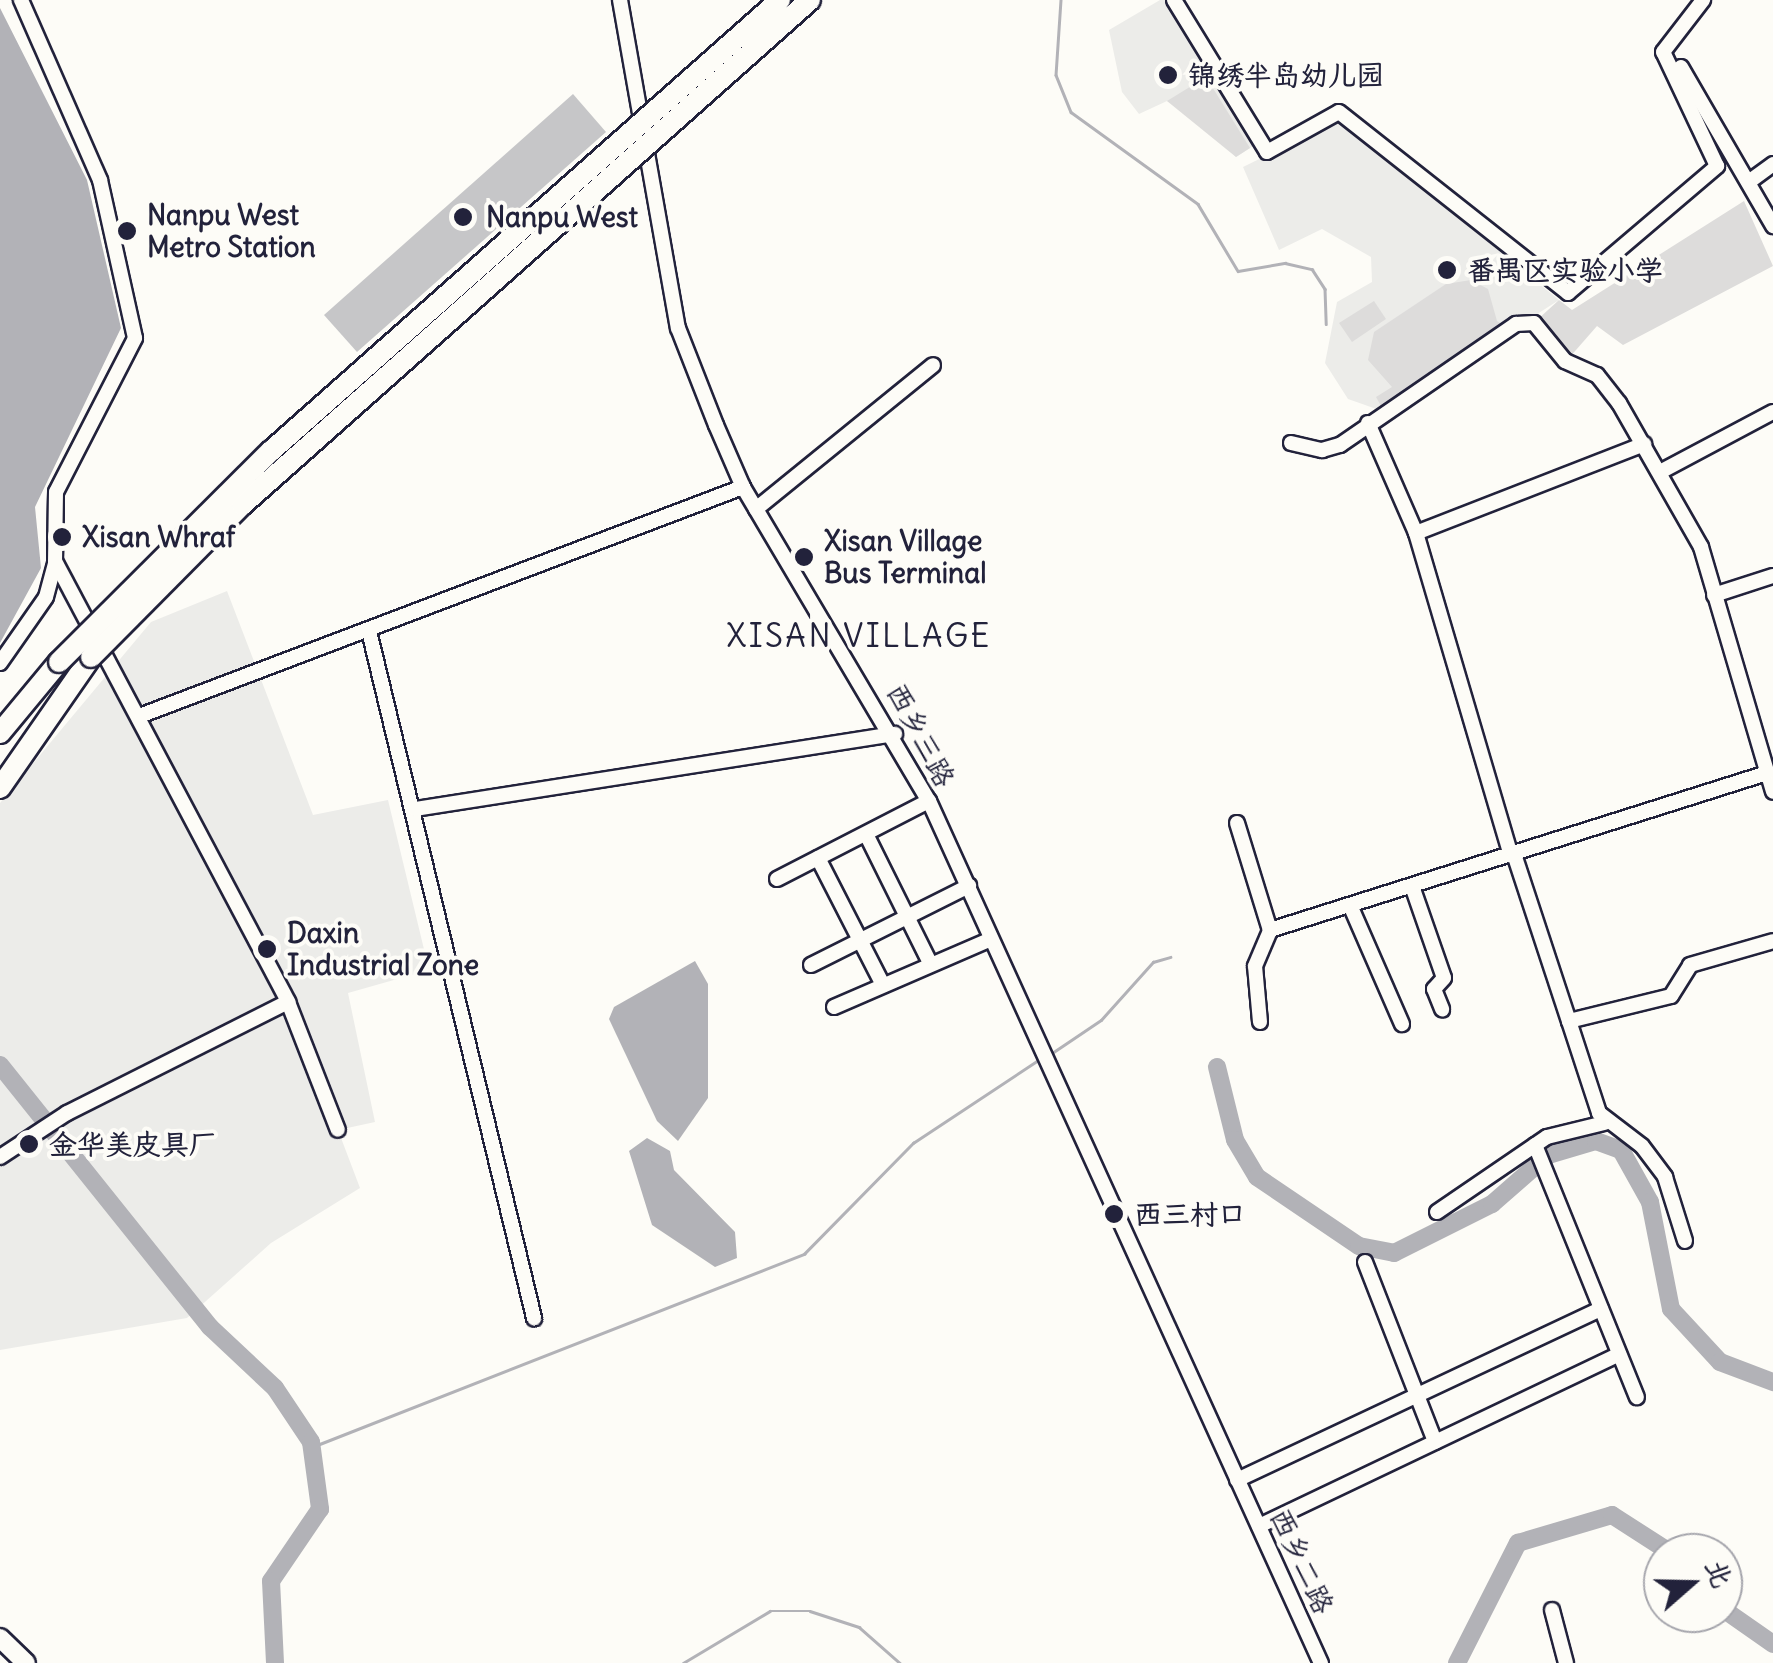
<!DOCTYPE html>
<meta charset="utf-8">
<style>
body{margin:0}
#map{position:relative;width:1773px;height:1663px;overflow:hidden;background:#fdfcf7;font-family:Delius,"LXGW WenKai TC",sans-serif}
div>[style]{position:absolute}
.built>*{inset:0;background:#ecece9}
.green>*{inset:0;background:#dddcdb}
.water>*{inset:0;background:#b2b2b7}
.stream>*{height:2.5px;margin:-1.25px;padding:0 1.25px;transform-origin:1.25px;border-radius:1.25px;background:#b2b2b7}
.river>*{height:18px;margin:-9px;padding:0 9px;transform-origin:9px;border-radius:9px;background:#b2b2b7}
.building>*{inset:0;background:#c6c6c8}
.roads{filter:drop-shadow(2px 0 #22223b) drop-shadow(-2px 0 #22223b) drop-shadow(0 2px #22223b) drop-shadow(0 -2px #22223b)}
.minor>*{height:14px;margin:-7px;padding:0 7px;transform-origin:7px;border-radius:7px;background:#fdfcf7}
.major>*{height:18px;margin:-9px;padding:0 9px;transform-origin:9px;border-radius:9px;background:#fdfcf7}
.highway>*{height:20px;margin:-10px;padding:0 10px;transform-origin:10px;border-radius:10px;background:#fdfcf7}
.bridges{filter:drop-shadow(2px 0 #22223b) drop-shadow(-2px 0 #22223b) drop-shadow(0 2px #22223b) drop-shadow(0 -2px #22223b)}
.highway-bridge>*{height:20px;margin:-10px;padding:0 10px;transform-origin:10px;border-radius:10px;background:#fdfcf7}
.dots>*{width:28px;height:28px;translate:-50% -50%;box-sizing:border-box;border:5px solid #fdfcf7;border-radius:50%}
span{translate:-50% -50%;white-space:nowrap;text-align:center;line-height:1.15;-webkit-text-stroke:8px #fdfcf7;paint-order:stroke}
.poi-label{font-size:28px;color:#22223b;font-weight:700}
.left{translate:0 -50%;text-align:left}
.street-label{font-size:28px;color:#22223b}
.quarter-label{font-size:32px;color:#22223b;letter-spacing:2.5px}
.north{position:absolute;left:1643px;top:1533px;width:100px;height:100px;box-sizing:border-box;background:#fdfcf7;border:2px solid #a5a5ac;border-radius:50%;rotate:70deg;font-size:28px;font-weight:700;line-height:40px;text-align:center;color:#22223b}
.north::after{content:'';display:block;margin:auto;width:35px;height:45px;background:#22223b;clip-path:polygon(50% 0,100% 100%,50% 72%,0 100%)}
</style>
<div id="map">
<div class="built">
<div style="clip-path:polygon(1160px 0,1174px 0,1261px 141px,1236px 157px,1195px 117px,1167px 101px,1139px 114px,1122px 92px,1109px 30px)"></div>
<div style="clip-path:polygon(1339px 120px,1559px 300px,1385px 412px,1348px 399px,1325px 363px,1337px 302px,1372px 282px,1371px 257px,1322px 229px,1279px 250px,1243px 167px)"></div>
<div style="clip-path:polygon(227px 591px,313px 815px,388px 800px,429px 970px,348px 993px,375px 1122px,338px 1130px,360px 1188px,271px 1243px,187px 1318px,0 1350px,0 803px,151px 622px)"></div>
</div>
<div class="green">
<div style="clip-path:polygon(1206px 77px,1250px 148px,1236px 157px,1167px 101px)"></div>
<div style="clip-path:polygon(1744px 201px,1773px 266px,1623px 345px,1597px 326px,1569px 358px,1537px 320px,1559px 300px,1572px 310px)"></div>
<div style="clip-path:polygon(1471px 280px,1488px 289px,1497px 321px,1507px 328px,1381px 406px,1376px 397px,1392px 387px,1368px 360px,1374px 332px,1446px 284px)"></div>
<div style="clip-path:polygon(1374px 301px,1386px 319px,1352px 342px,1339px 323px)"></div>
</div>
<div class="water">
<div style="clip-path:polygon(0 8px,87px 180px,121px 328px,35px 507px,41px 568px,0 643px)"></div>
<div style="clip-path:polygon(695px 961px,708px 984px,708px 1098px,678px 1141px,657px 1121px,609px 1019px,614px 1007px)"></div>
<div style="clip-path:polygon(647px 1138px,670px 1151px,674px 1170px,735px 1232px,737px 1258px,715px 1267px,652px 1225px,629px 1151px)"></div>
</div>
<div class="stream">
<div style="left:1061px;top:0;width:75px;rotate:93.8deg"></div>
<div style="left:1056px;top:75px;width:40px;rotate:68deg"></div>
<div style="left:1071px;top:112px;width:157px;rotate:35.9deg"></div>
<div style="left:1198px;top:204px;width:78px;rotate:59.2deg"></div>
<div style="left:1238px;top:271px;width:48px;rotate:-9.7deg"></div>
<div style="left:1285px;top:263px;width:28px;rotate:13deg"></div>
<div style="left:1312px;top:269px;width:24px;rotate:57deg"></div>
<div style="left:1325px;top:289px;width:35px;rotate:88deg"></div>
<div style="left:1052px;top:1053px;width:59px;rotate:-34deg"></div>
<div style="left:1101px;top:1020px;width:78px;rotate:-48.1deg"></div>
<div style="left:1153px;top:962px;width:18px;rotate:-16deg"></div>
<div style="left:312px;top:1447px;width:529px;rotate:-21.42deg"></div>
<div style="left:804px;top:1254px;width:156px;rotate:-45.5deg"></div>
<div style="left:913px;top:1143px;width:152px;rotate:-33.5deg"></div>
<div style="left:683px;top:1663px;width:101px;rotate:-30.9deg"></div>
<div style="left:770px;top:1611px;width:40px"></div>
<div style="left:810px;top:1611px;width:52px;rotate:18.1deg"></div>
<div style="left:859px;top:1627px;width:55px;rotate:41.3deg"></div>
</div>
<div class="river">
<div style="left:0;top:1065px;width:336px;rotate:51.3deg"></div>
<div style="left:210px;top:1327px;width:89px;rotate:43.2deg"></div>
<div style="left:275px;top:1388px;width:65px;rotate:56.3deg"></div>
<div style="left:311px;top:1442px;width:68px;rotate:82.3deg"></div>
<div style="left:320px;top:1509px;width:87px;rotate:124.2deg"></div>
<div style="left:271px;top:1581px;width:82px;rotate:87.2deg"></div>
<div style="left:1217px;top:1067px;width:75px;rotate:76.1deg"></div>
<div style="left:1235px;top:1140px;width:43px;rotate:59.3deg"></div>
<div style="left:1257px;top:1177px;width:123px;rotate:34.1deg"></div>
<div style="left:1359px;top:1246px;width:36px;rotate:11deg"></div>
<div style="left:1394px;top:1253px;width:110px;rotate:-26.6deg"></div>
<div style="left:1492px;top:1204px;width:74px;rotate:-41.2deg"></div>
<div style="left:1548px;top:1155px;width:50px;rotate:-16.3deg"></div>
<div style="left:1596px;top:1141px;width:27px;rotate:20deg"></div>
<div style="left:1621px;top:1150px;width:60px;rotate:60.9deg"></div>
<div style="left:1650px;top:1202px;width:109px;rotate:78.9deg"></div>
<div style="left:1671px;top:1309px;width:72px;rotate:47.2deg"></div>
<div style="left:1720px;top:1362px;width:57px;rotate:20.7deg"></div>
<div style="left:1723px;top:1609px;width:61px;rotate:35deg"></div>
<div style="left:1457px;top:1663px;width:135px;rotate:-63.1deg"></div>
<div style="left:1518px;top:1543px;width:98px;rotate:-16.6deg"></div>
<div style="left:1612px;top:1515px;width:70px;rotate:32.8deg"></div>
</div>
<div class="building">
<div style="clip-path:polygon(573px 94px,606px 132px,357px 352px,324px 315px)"></div>
</div>
<div class="roads">
<div class="minor">
<div style="left:620px;top:0;width:333px;rotate:80deg"></div>
<div style="left:678px;top:328px;width:104px;rotate:68.6deg"></div>
<div style="left:716px;top:425px;width:68px;rotate:66.5deg"></div>
<div style="left:743px;top:487px;width:365px;rotate:59.4deg"></div>
<div style="left:929px;top:801px;width:947px;rotate:65.55deg"></div>
<div style="left:1174px;top:0;width:178px;rotate:58.5deg"></div>
<div style="left:1267px;top:152px;width:82px;rotate:-29.1deg"></div>
<div style="left:1339px;top:112px;width:292px;rotate:38.3deg"></div>
<div style="left:1568px;top:293px;width:196px;rotate:-40.4deg"></div>
<div style="left:1717px;top:166px;width:126px;rotate:-115.3deg"></div>
<div style="left:1663px;top:52px;width:66px;rotate:-52.4deg"></div>
<div style="left:1681px;top:67px;width:184px;rotate:59.9deg"></div>
<div style="left:1750px;top:181px;width:29px;rotate:-36deg"></div>
<div style="left:1368px;top:423px;width:120px;rotate:66.4deg"></div>
<div style="left:1416px;top:533px;width:336px;rotate:73.6deg"></div>
<div style="left:1291px;top:443px;width:32px;rotate:13deg"></div>
<div style="left:1322px;top:450px;width:19px;rotate:-16deg"></div>
<div style="left:1340px;top:445px;width:214px;rotate:-34.5deg"></div>
<div style="left:1516px;top:324px;width:18px;rotate:-3deg"></div>
<div style="left:1534px;top:323px;width:49px;rotate:50.8deg"></div>
<div style="left:1565px;top:361px;width:35px;rotate:24deg"></div>
<div style="left:1597px;top:375px;width:36px;rotate:52deg"></div>
<div style="left:1619px;top:403px;width:166px;rotate:60.3deg"></div>
<div style="left:1701px;top:547px;width:255px;rotate:73.6deg"></div>
<div style="left:1660px;top:472px;width:128px;rotate:-28deg"></div>
<div style="left:756px;top:509px;width:228px;rotate:-39.1deg"></div>
<div style="left:1416px;top:533px;width:245px;rotate:-21.3deg"></div>
<div style="left:56px;top:563px;width:497px;rotate:62.1deg"></div>
<div style="left:288px;top:1002px;width:137px;rotate:68.7deg"></div>
<div style="left:1714px;top:595px;width:62px;rotate:-17.9deg"></div>
<div style="left:369px;top:631px;width:707px;rotate:76.49deg"></div>
<div style="left:0;top:663px;width:80px;rotate:-55.1deg"></div>
<div style="left:46px;top:597px;width:35px;rotate:-75deg"></div>
<div style="left:55px;top:563px;width:71px;rotate:-89.2deg"></div>
<div style="left:56px;top:492px;width:173px;rotate:-62.8deg"></div>
<div style="left:135px;top:338px;width:162px;rotate:-102.5deg"></div>
<div style="left:100px;top:180px;width:197px;rotate:-113.7deg"></div>
<div style="left:142px;top:715px;width:643px;rotate:-20.78deg"></div>
<div style="left:415px;top:809px;width:486px;rotate:-8.9deg"></div>
<div style="left:1237px;top:823px;width:112px;rotate:72.9deg"></div>
<div style="left:1270px;top:930px;width:521px;rotate:-17.53deg"></div>
<div style="left:867px;top:836px;width:142px;rotate:63.6deg"></div>
<div style="left:1514px;top:854px;width:176px;rotate:71.8deg"></div>
<div style="left:1569px;top:1021px;width:105px;rotate:-13.8deg"></div>
<div style="left:1671px;top:996px;width:36px;rotate:-58deg"></div>
<div style="left:1690px;top:965px;width:86px;rotate:-16.1deg"></div>
<div style="left:818px;top:858px;width:143px;rotate:62.9deg"></div>
<div style="left:777px;top:879px;width:171px;rotate:-27.2deg"></div>
<div style="left:1412px;top:886px;width:97px;rotate:70.8deg"></div>
<div style="left:1444px;top:978px;width:15px;rotate:132deg"></div>
<div style="left:1434px;top:989px;width:22px;rotate:68deg"></div>
<div style="left:1350px;top:905px;width:130px;rotate:66.4deg"></div>
<div style="left:811px;top:965px;width:177px;rotate:-26.6deg"></div>
<div style="left:834px;top:1007px;width:171px;rotate:-23.4deg"></div>
<div style="left:1569px;top:1021px;width:97px;rotate:71.9deg"></div>
<div style="left:1599px;top:1113px;width:54px;rotate:37.5deg"></div>
<div style="left:1642px;top:1146px;width:39px;rotate:53deg"></div>
<div style="left:1665px;top:1177px;width:67px;rotate:72.6deg"></div>
<div style="left:1260px;top:1022px;width:56px;rotate:-95.1deg"></div>
<div style="left:1255px;top:966px;width:39px;rotate:-67deg"></div>
<div style="left:1535px;top:1145px;width:272px;rotate:68deg"></div>
<div style="left:0;top:1157px;width:80px;rotate:-33.3deg"></div>
<div style="left:67px;top:1113px;width:247px;rotate:-26.7deg"></div>
<div style="left:1437px;top:1212px;width:133px;rotate:-34.3deg"></div>
<div style="left:1547px;top:1137px;width:59px;rotate:-13.8deg"></div>
<div style="left:1365px;top:1262px;width:193px;rotate:68.7deg"></div>
<div style="left:1237px;top:1480px;width:402px;rotate:-25.2deg"></div>
<div style="left:1259px;top:1526px;width:399px;rotate:-25.5deg"></div>
<div style="left:1552px;top:1610px;width:55px;rotate:75.2deg"></div>
</div>
<div class="major">
<div style="left:0;top:1638px;width:36px;rotate:44deg"></div>
</div>
<div class="highway">
<div style="left:0;top:733px;width:92px;rotate:-50.3deg"></div>
<div style="left:0;top:788px;width:160px;rotate:-55.2deg"></div>
</div>
</div>
<div class="bridges">
<div class="highway-bridge">
<div style="left:91px;top:657px;width:214px;rotate:-45.2deg"></div>
<div style="left:242px;top:505px;width:760px;rotate:-41.64deg"></div>
<div style="left:59px;top:662px;width:299px;rotate:-44.9deg"></div>
<div style="left:271px;top:451px;width:680px;rotate:-41.54deg"></div>
</div>
</div>
<div class="dots">
<div style="left:1168px;top:75px;background:#22223b"></div>
<div style="left:463px;top:217px;background:#22223b"></div>
<div style="left:127px;top:231px;background:#22223b"></div>
<div style="left:1447px;top:270px;background:#22223b"></div>
<div style="left:62px;top:537px;background:#22223b"></div>
<div style="left:804px;top:557px;background:#22223b"></div>
<div style="left:267px;top:949px;background:#22223b"></div>
<div style="left:29px;top:1144px;background:#22223b"></div>
<div style="left:1114px;top:1214px;background:#22223b"></div>
</div>
<div class="poi-label">
<span class="left" style="left:1188px;top:75px">锦绣半岛幼儿园</span>
<span class="left" style="left:147px;top:231px">Nanpu West<br>Metro Station</span>
<span class="left" style="left:486px;top:217px">Nanpu West</span>
<span class="left" style="left:1467px;top:270px">番禺区实验小学</span>
<span class="left" style="left:82px;top:537px">Xisan Whraf</span>
<span class="left" style="left:824px;top:557px">Xisan Village<br>Bus Terminal</span>
<span class="left" style="left:287px;top:949px">Daxin<br>Industrial Zone</span>
<span class="left" style="left:49px;top:1144px">金华美皮具厂</span>
<span class="left" style="left:1134px;top:1214px">西三村口</span>
</div>
<div class="street-label">
<span style="left:921px;top:735px;rotate:62deg">西乡三路</span>
<span style="left:1302px;top:1561px;rotate:65deg">西乡二路</span>
</div>
<div class="quarter-label">
<span style="left:859px;top:636px">XISAN VILLAGE</span>
</div>
<div class="north">北</div>
</div>
